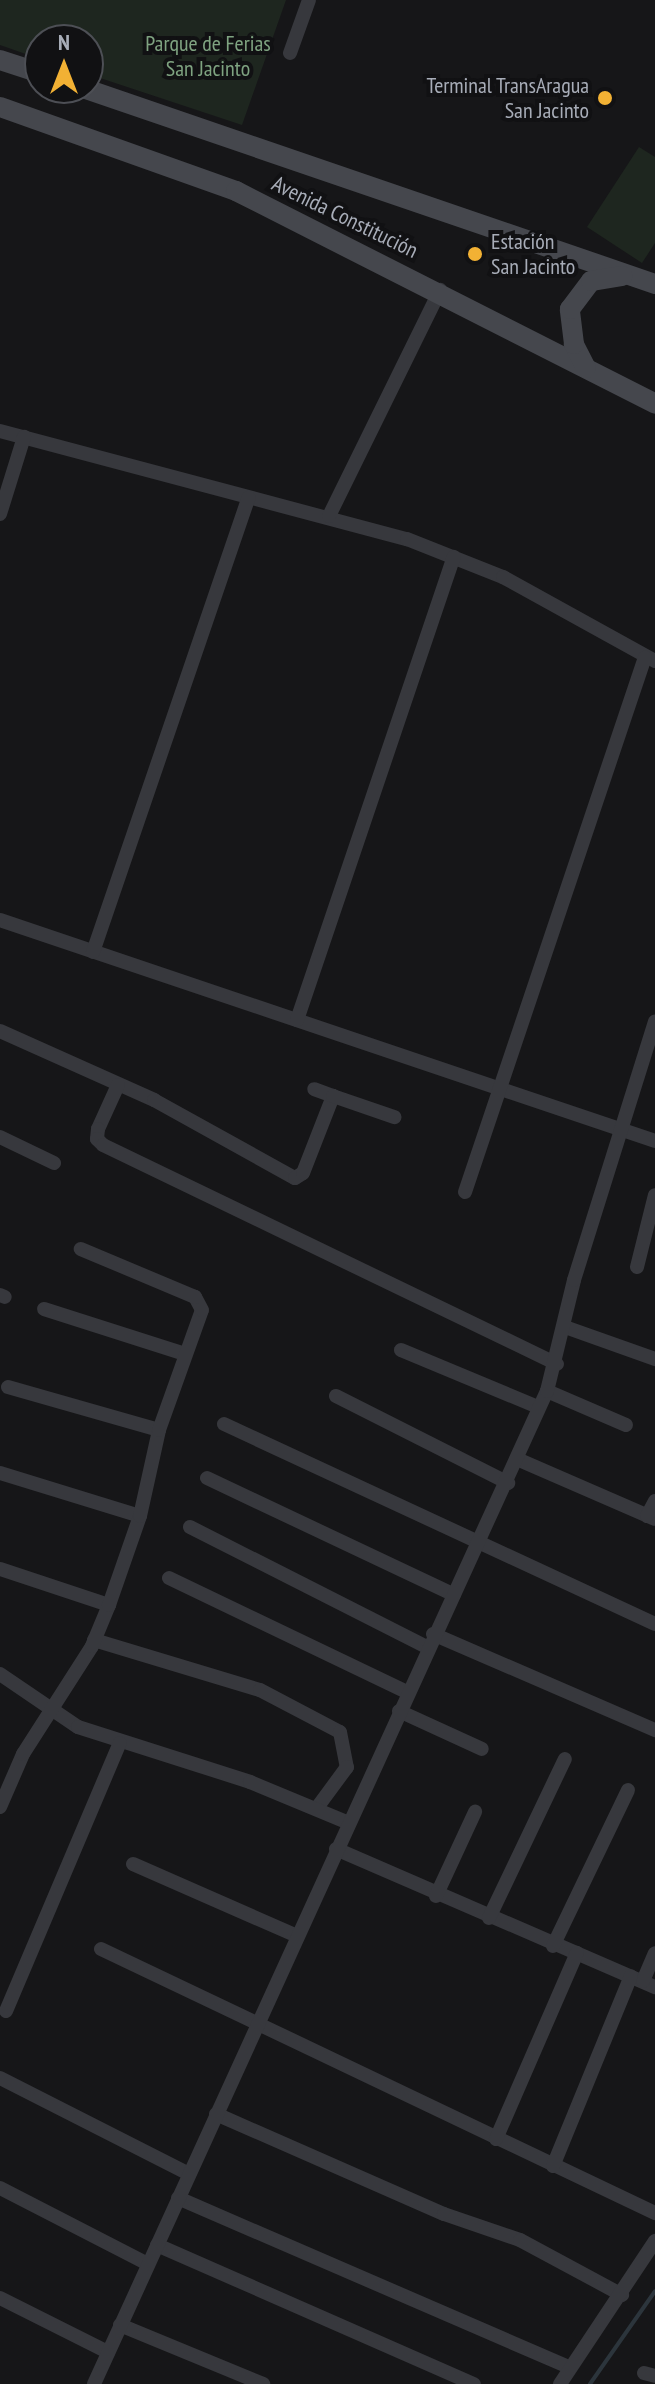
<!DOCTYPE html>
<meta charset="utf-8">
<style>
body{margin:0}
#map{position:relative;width:655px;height:2384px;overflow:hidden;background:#161618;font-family:"PT Sans Narrow",sans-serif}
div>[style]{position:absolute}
.green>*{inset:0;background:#1e261f}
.stream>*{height:4px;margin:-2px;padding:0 2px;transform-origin:2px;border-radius:2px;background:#2c353c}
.street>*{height:14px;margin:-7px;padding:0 7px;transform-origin:7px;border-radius:7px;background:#37383d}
.secondary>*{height:20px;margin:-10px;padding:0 10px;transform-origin:10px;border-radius:10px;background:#45474d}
.dots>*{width:22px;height:22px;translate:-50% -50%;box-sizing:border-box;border:4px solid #111113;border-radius:50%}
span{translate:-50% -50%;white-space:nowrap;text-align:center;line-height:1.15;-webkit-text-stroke:8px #111113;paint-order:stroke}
.park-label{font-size:22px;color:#7fa381}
.poi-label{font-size:22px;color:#a8adb8}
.right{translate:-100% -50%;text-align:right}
.left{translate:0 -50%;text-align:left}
.street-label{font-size:22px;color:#a8adb8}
.north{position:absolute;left:24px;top:24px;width:80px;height:80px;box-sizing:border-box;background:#111113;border:2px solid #4d4f55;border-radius:50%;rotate:0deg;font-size:22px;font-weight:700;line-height:32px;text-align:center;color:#a8adb8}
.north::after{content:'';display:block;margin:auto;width:28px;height:36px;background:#f2b134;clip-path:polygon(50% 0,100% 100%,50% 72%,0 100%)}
</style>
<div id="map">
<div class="green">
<div style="clip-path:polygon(0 0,286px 0,242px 125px,88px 74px,88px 40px,40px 40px,40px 59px,0 45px)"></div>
<div style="clip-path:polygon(639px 147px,655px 157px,655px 243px,642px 263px,587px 227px)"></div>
</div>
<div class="stream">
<div style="left:590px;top:2384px;width:113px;rotate:-55deg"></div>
</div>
<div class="street">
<div style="left:290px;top:53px;width:56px;rotate:-70.3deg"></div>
<div style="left:0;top:431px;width:421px;rotate:14.9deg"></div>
<div style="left:407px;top:539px;width:103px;rotate:21.6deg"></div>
<div style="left:503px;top:577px;width:174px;rotate:28.9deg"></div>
<div style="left:0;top:514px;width:81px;rotate:-72.7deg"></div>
<div style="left:329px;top:516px;width:252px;rotate:-63.8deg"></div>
<div style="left:0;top:920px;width:691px;rotate:18.64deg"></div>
<div style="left:93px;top:952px;width:480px;rotate:-71.1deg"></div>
<div style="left:297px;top:1020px;width:489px;rotate:-71.3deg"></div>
<div style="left:0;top:1031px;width:169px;rotate:24.1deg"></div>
<div style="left:154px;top:1100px;width:161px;rotate:29deg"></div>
<div style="left:295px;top:1178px;width:9px;rotate:-32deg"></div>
<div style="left:303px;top:1173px;width:83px;rotate:-68.7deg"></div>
<div style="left:333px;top:1096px;width:20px;rotate:-160deg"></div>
<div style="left:118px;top:1085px;width:48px;rotate:114.4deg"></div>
<div style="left:98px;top:1129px;width:10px;rotate:96deg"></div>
<div style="left:97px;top:1139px;width:8px;rotate:45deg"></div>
<div style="left:103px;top:1145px;width:504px;rotate:25.75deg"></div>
<div style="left:333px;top:1096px;width:65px;rotate:19deg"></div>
<div style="left:0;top:1137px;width:60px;rotate:25.7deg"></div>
<div style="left:465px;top:1192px;width:564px;rotate:-71.4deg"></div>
<div style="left:637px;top:1267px;width:74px;rotate:-76deg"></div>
<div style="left:0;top:1295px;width:5px;rotate:22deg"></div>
<div style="left:44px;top:1309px;width:148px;rotate:17.7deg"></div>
<div style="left:565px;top:1327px;width:96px;rotate:19.6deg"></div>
<div style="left:401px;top:1350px;width:148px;rotate:22.6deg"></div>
<div style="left:8px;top:1387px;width:157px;rotate:15.9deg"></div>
<div style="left:547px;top:1391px;width:86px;rotate:23.3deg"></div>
<div style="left:336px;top:1396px;width:193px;rotate:26.8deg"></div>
<div style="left:224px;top:1424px;width:475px;rotate:24.9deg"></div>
<div style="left:517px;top:1459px;width:150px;rotate:23.5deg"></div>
<div style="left:0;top:1473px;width:146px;rotate:17.1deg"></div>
<div style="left:207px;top:1478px;width:273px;rotate:25.3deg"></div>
<div style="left:647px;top:1516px;width:17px;rotate:-62deg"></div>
<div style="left:190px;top:1527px;width:266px;rotate:26.9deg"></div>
<div style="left:0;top:1569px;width:115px;rotate:18.3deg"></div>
<div style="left:169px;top:1578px;width:264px;rotate:25.6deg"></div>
<div style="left:433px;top:1634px;width:242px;rotate:23.4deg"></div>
<div style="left:94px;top:1640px;width:173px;rotate:16.8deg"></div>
<div style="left:260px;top:1690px;width:90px;rotate:27.7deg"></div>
<div style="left:340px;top:1732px;width:36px;rotate:79deg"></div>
<div style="left:347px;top:1767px;width:52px;rotate:126.4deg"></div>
<div style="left:0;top:1674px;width:94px;rotate:34.2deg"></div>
<div style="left:78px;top:1727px;width:181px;rotate:17.7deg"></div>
<div style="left:250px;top:1782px;width:107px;rotate:22.5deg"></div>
<div style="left:399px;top:1711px;width:91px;rotate:24.6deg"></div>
<div style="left:0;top:1807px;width:58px;rotate:-66.5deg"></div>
<div style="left:23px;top:1754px;width:128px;rotate:-57.4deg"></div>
<div style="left:92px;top:1646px;width:44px;rotate:-67.5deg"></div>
<div style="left:109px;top:1605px;width:94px;rotate:-70.8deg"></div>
<div style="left:140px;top:1516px;width:88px;rotate:-77.5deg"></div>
<div style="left:159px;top:1430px;width:127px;rotate:-70.3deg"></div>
<div style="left:202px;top:1310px;width:15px;rotate:-118deg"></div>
<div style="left:195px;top:1297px;width:124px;rotate:-157.2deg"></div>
<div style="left:336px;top:1849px;width:348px;rotate:23.4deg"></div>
<div style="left:133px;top:1864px;width:179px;rotate:23.7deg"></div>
<div style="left:436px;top:1896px;width:93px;rotate:-65.1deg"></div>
<div style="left:489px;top:1918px;width:176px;rotate:-64.5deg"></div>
<div style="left:553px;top:1946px;width:173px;rotate:-64.3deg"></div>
<div style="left:101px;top:1949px;width:614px;rotate:25.48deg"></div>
<div style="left:643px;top:1981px;width:30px;rotate:-67deg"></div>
<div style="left:6px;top:2011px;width:291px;rotate:-67deg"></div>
<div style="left:0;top:2078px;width:212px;rotate:26.9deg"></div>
<div style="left:216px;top:2114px;width:249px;rotate:23.7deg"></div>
<div style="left:444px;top:2214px;width:80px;rotate:18.9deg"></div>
<div style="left:520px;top:2240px;width:116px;rotate:28.3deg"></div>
<div style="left:496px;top:2139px;width:203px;rotate:-66.5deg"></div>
<div style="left:553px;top:2166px;width:205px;rotate:-67.7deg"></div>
<div style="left:0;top:2188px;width:166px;rotate:27.2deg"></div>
<div style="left:178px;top:2198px;width:426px;rotate:23.4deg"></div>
<div style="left:157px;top:2245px;width:346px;rotate:23.7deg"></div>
<div style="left:0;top:2298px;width:121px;rotate:26.6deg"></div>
<div style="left:120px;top:2325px;width:155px;rotate:22.4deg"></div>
<div style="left:644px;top:2373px;width:11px;rotate:15deg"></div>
<div style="left:94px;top:2384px;width:1091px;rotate:-65.48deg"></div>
<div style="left:547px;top:1391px;width:114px;rotate:-76.3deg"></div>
<div style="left:574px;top:1280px;width:271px;rotate:-72.6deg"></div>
<div style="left:560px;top:2384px;width:172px;rotate:-56.4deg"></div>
</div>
<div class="secondary">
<div style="left:0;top:60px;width:42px;rotate:18deg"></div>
<div style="left:83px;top:88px;width:605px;rotate:18.91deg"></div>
<div style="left:0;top:107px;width:251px;rotate:19.6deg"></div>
<div style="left:236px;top:191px;width:470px;rotate:26.9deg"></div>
<div style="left:586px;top:368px;width:27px;rotate:-117deg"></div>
<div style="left:574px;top:344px;width:35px;rotate:-97deg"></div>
<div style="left:570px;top:309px;width:35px;rotate:-53deg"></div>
<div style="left:591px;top:281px;width:32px;rotate:-9deg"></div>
</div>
<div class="dots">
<div style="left:605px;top:98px;background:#f2b134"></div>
<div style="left:475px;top:254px;background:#f2b134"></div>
</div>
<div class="park-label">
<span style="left:208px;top:56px">Parque de Ferias<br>San Jacinto</span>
</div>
<div class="poi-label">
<span class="right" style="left:589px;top:98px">Terminal TransAragua<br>San Jacinto</span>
<span class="left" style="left:491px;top:254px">Estación<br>San Jacinto</span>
</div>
<div class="street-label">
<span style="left:345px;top:217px;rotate:26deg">Avenida Constitución</span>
</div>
<div class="north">N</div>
</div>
